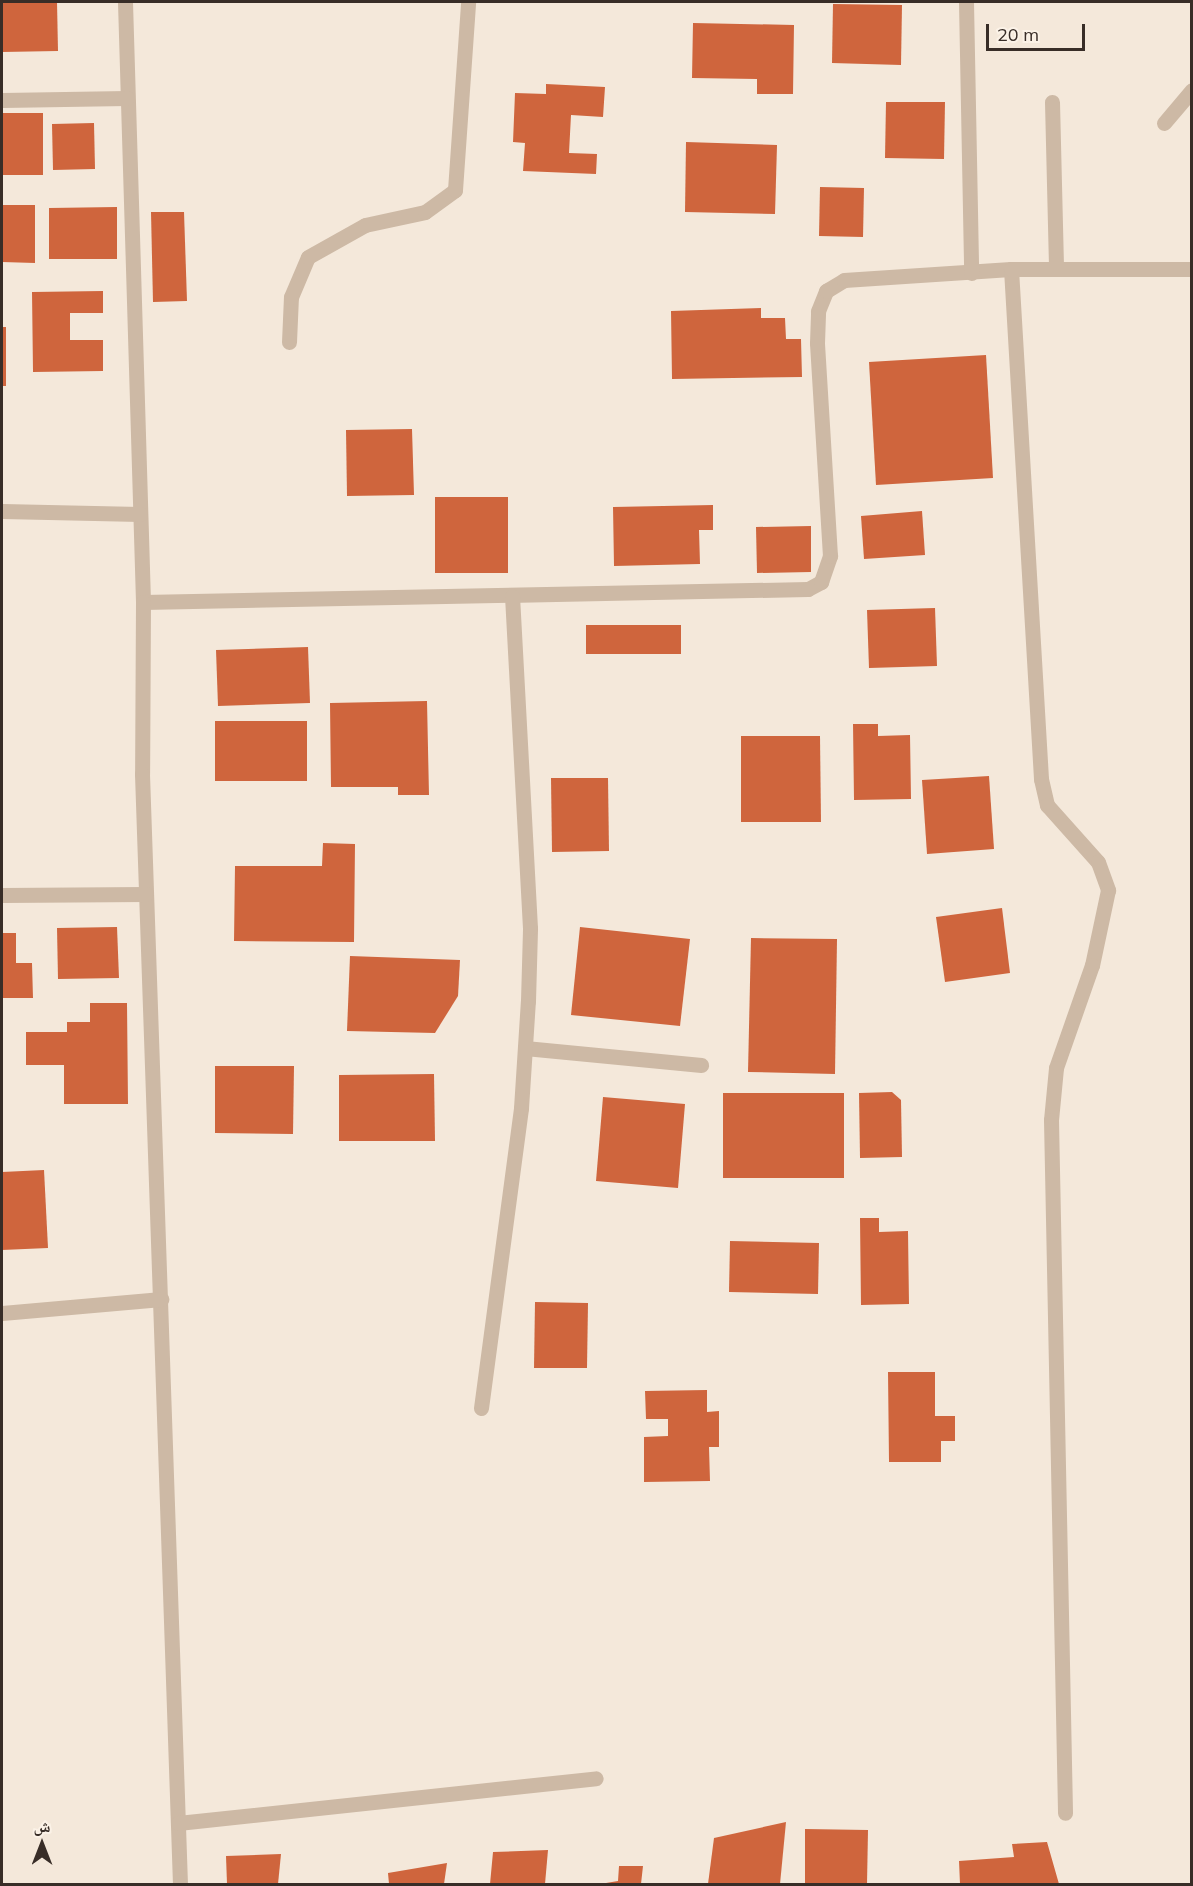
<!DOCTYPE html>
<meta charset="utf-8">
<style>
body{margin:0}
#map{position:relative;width:1193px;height:1886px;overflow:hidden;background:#f4e8da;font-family:Mulish,"Noto Naskh Arabic",sans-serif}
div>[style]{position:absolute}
.building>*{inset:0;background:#cf653d}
.minor>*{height:15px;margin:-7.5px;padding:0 7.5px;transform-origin:7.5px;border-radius:7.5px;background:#cdb9a5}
span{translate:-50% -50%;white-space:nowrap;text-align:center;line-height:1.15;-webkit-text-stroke:4.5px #fbf2e7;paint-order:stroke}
.frame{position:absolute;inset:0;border:3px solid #382d27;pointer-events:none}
.north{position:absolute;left:12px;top:1814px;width:60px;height:60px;-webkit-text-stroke:4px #fbf2e7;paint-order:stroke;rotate:0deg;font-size:16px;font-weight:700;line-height:24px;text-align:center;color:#382d27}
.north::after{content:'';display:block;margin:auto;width:21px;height:27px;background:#382d27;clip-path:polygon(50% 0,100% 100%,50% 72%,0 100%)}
.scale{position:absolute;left:986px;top:24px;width:99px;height:27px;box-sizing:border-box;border:3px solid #382d27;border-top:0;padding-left:8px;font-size:18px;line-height:21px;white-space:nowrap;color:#382d27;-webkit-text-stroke:4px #fbf2e7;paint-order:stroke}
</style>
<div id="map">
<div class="building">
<div style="clip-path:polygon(2px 2px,57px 2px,58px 51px,2px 52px)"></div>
<div style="clip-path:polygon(833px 4px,902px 5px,901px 65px,832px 63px)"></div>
<div style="clip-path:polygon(693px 23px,794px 25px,793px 94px,757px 94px,757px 79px,692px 78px)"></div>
<div style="clip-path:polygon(546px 84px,605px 87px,603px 117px,571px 115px,569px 153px,597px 154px,596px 174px,523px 171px,525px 143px,513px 142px,515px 93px,546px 94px)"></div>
<div style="clip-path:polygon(886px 102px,945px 102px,944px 159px,885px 158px)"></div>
<div style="clip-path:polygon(2px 113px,43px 113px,43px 175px,2px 175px)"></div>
<div style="clip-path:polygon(94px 123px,95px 169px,53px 170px,52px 124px)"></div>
<div style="clip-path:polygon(686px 142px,777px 145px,775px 214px,685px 212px)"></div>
<div style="clip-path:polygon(820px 187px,864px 188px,863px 237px,819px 236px)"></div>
<div style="clip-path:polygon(2px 205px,35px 205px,35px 263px,2px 262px)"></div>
<div style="clip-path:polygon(117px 207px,117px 259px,49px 259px,49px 208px)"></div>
<div style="clip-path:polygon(151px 212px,184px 212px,187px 301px,153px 302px)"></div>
<div style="clip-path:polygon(103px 291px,103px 313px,70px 313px,70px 340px,103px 340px,103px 371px,33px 372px,32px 292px)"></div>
<div style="clip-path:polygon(761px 308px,761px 318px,785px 318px,786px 339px,801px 339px,802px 377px,672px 379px,671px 311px)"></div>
<div style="clip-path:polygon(2px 327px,6px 327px,6px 386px,2px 386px)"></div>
<div style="clip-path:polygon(986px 355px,993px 478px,876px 485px,869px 362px)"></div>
<div style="clip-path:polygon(412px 429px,414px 495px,347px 496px,346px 430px)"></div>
<div style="clip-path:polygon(435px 497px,508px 497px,508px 573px,435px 573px)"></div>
<div style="clip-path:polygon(713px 505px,713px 530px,699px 530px,700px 564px,614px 566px,613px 507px)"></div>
<div style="clip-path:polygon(922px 511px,925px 555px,864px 559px,861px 516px)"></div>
<div style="clip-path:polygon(811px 526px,811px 572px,757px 573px,756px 527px)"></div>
<div style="clip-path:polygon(935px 608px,937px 666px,869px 668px,867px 610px)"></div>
<div style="clip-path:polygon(586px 625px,681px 625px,681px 654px,586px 654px)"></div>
<div style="clip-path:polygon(308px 647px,310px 703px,218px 706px,216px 650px)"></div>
<div style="clip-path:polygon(427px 701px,429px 795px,398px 795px,398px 787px,331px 787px,330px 703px)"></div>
<div style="clip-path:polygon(215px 721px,307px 721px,307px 781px,215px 781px)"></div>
<div style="clip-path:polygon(853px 724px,878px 724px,878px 736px,910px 735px,911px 799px,854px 800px)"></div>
<div style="clip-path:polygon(741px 736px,820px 736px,821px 822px,741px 822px)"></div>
<div style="clip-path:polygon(989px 776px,994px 849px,927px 854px,922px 780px)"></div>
<div style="clip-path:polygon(551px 778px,608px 778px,609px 851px,552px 852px)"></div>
<div style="clip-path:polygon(323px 843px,355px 844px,354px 942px,234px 941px,235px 866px,322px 866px)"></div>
<div style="clip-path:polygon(1002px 908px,1010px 973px,945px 982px,936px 917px)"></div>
<div style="clip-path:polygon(117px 927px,119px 978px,58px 979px,57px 928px)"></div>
<div style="clip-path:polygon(580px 927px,690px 939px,680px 1026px,571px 1015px)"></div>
<div style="clip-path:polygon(2px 933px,16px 933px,16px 963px,32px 963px,33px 998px,2px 998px)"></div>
<div style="clip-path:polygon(751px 938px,837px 939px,835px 1074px,748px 1072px)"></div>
<div style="clip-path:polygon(350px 956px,460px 960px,458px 996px,435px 1033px,347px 1031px)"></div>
<div style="clip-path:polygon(90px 1003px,127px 1003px,128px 1104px,64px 1104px,64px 1065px,26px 1065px,26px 1032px,67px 1032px,67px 1022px,90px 1022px)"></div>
<div style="clip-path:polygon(215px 1066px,294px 1066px,293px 1134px,215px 1133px)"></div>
<div style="clip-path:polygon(434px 1074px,435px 1141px,339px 1141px,339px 1075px)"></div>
<div style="clip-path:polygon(892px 1092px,901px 1100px,902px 1157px,860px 1158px,859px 1093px)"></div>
<div style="clip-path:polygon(723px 1093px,844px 1093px,844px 1178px,723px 1178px)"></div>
<div style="clip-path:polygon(603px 1097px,685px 1104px,678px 1188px,596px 1181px)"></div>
<div style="clip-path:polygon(44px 1170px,48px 1248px,2px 1250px,2px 1172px)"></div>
<div style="clip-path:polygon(860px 1218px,879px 1218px,879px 1232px,908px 1231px,909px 1304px,861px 1305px)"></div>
<div style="clip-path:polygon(730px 1241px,819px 1243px,818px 1294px,729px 1292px)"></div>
<div style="clip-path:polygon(535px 1302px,588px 1303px,587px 1368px,534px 1368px)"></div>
<div style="clip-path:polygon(888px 1372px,935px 1372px,935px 1416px,955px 1416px,955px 1441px,941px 1441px,941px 1462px,889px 1462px)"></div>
<div style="clip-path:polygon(707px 1390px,707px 1412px,719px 1411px,719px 1447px,709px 1447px,710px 1481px,644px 1482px,644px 1437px,668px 1436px,668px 1419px,646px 1419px,645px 1391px)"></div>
<div style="clip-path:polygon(786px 1822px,780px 1884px,708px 1884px,714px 1838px)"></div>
<div style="clip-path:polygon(805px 1829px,868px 1830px,867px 1884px,805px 1884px)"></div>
<div style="clip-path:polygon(1047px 1842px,1059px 1884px,960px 1884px,959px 1861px,1014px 1857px,1012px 1844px)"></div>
<div style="clip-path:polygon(548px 1850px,545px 1884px,490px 1884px,493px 1852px)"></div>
<div style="clip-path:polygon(281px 1854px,278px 1884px,227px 1884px,226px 1856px)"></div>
<div style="clip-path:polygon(447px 1863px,444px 1884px,389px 1884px,388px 1873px)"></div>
<div style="clip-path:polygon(619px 1866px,643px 1866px,641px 1884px,600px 1884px,618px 1881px)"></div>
</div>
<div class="minor">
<div style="left:125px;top:2px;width:600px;rotate:88.28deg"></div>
<div style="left:143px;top:602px;width:665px;rotate:-1.12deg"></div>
<div style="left:808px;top:589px;width:15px;rotate:-28deg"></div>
<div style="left:821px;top:582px;width:28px;rotate:-71deg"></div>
<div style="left:830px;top:556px;width:213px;rotate:-93.5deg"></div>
<div style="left:817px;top:343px;width:32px;rotate:-88deg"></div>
<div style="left:818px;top:311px;width:22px;rotate:-68deg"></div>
<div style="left:826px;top:291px;width:21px;rotate:-31deg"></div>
<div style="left:844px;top:280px;width:167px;rotate:-3.8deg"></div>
<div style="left:1011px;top:269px;width:511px;rotate:86.63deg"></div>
<div style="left:1041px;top:779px;width:27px;rotate:77deg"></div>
<div style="left:1047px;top:805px;width:76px;rotate:48.2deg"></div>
<div style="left:1098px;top:862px;width:30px;rotate:70deg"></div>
<div style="left:1108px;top:890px;width:77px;rotate:102deg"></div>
<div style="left:1092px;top:965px;width:109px;rotate:109.3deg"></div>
<div style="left:1056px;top:1068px;width:52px;rotate:95.5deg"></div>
<div style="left:1051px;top:1120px;width:693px;rotate:88.84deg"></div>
<div style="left:966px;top:2px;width:271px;rotate:88.9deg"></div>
<div style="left:2px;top:100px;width:125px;rotate:-0.9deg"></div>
<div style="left:1052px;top:102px;width:166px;rotate:88.6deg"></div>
<div style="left:1164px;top:123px;width:43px;rotate:-49.7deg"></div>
<div style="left:1011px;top:269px;width:181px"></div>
<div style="left:289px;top:342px;width:45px;rotate:-87.5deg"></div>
<div style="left:291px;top:297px;width:43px;rotate:-67deg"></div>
<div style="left:308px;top:257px;width:65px;rotate:-29.3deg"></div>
<div style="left:365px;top:225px;width:61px;rotate:-12.2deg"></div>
<div style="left:425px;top:212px;width:37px;rotate:-36deg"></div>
<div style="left:455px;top:190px;width:188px;rotate:-86deg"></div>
<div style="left:2px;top:511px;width:138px;rotate:1.2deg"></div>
<div style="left:143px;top:602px;width:172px;rotate:90.3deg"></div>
<div style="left:142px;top:774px;width:1111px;rotate:88.04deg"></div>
<div style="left:2px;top:895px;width:144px;rotate:-0.4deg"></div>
<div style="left:525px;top:1048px;width:177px;rotate:5.5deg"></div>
<div style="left:2px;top:1313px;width:160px;rotate:-5deg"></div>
<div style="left:481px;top:1408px;width:303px;rotate:-82.4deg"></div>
<div style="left:521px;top:1108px;width:107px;rotate:-86.3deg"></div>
<div style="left:528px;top:1001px;width:73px;rotate:-88.4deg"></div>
<div style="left:530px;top:928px;width:332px;rotate:-93.1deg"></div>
<div style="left:178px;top:1823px;width:420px;rotate:-6.1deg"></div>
</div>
<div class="frame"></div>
<div class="north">ش</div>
<div class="scale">20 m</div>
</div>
